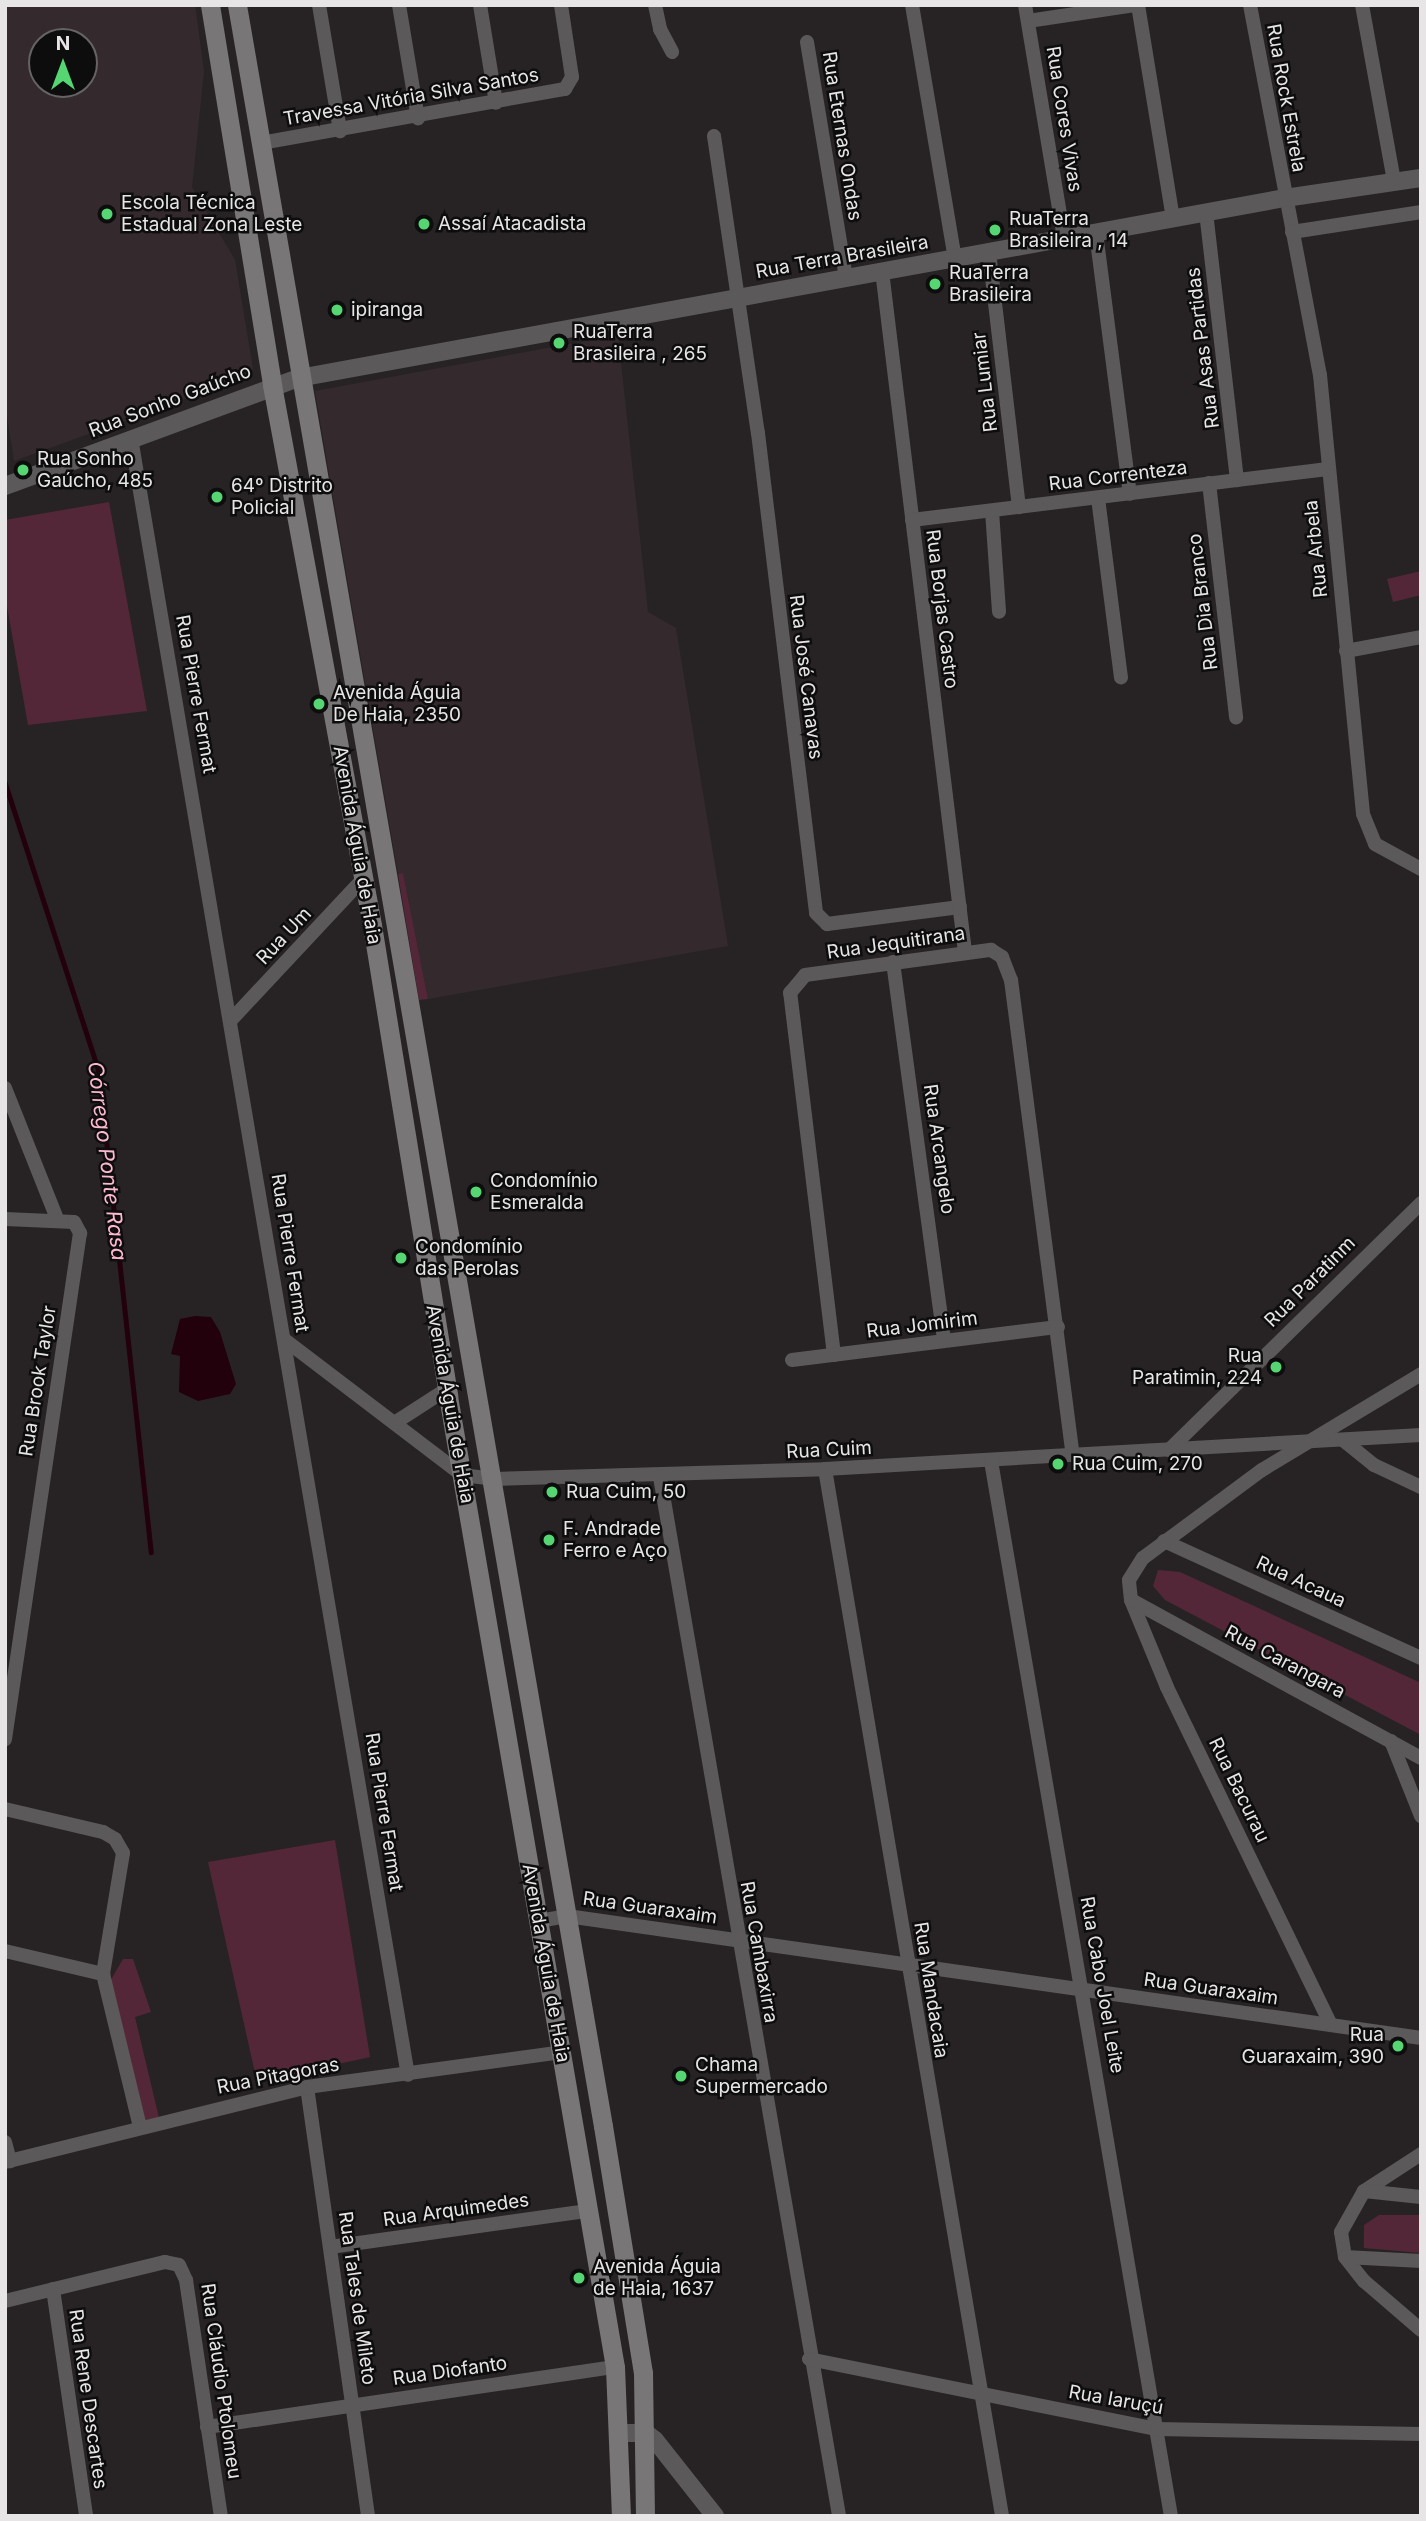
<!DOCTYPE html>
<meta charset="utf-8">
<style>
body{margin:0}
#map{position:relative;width:1426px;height:2521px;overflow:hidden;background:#272324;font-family:Inter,sans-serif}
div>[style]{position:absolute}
.built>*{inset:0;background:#342a2d}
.green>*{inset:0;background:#542738}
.water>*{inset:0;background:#22000c}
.stream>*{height:4.5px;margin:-2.25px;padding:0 2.25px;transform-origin:2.25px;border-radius:2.25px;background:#22000c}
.minor>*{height:14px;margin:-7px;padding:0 7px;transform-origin:7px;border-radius:7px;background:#5b5959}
.tertiary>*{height:18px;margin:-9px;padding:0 9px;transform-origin:9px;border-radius:9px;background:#5b5959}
.secondary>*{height:19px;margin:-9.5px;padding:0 9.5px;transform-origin:9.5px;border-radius:9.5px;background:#797677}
.dots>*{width:19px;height:19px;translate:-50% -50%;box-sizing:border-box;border:4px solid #0e0d0d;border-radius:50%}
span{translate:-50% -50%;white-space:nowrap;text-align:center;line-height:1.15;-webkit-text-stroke:5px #0e0d0d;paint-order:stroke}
.street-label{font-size:19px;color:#e7e5e6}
.poi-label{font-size:19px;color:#e7e5e6}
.left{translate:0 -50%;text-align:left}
.right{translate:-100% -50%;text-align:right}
.water-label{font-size:21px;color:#fcb8ce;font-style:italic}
.frame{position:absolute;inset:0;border:7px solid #e7e5e6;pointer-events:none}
.north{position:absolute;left:28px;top:28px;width:70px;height:70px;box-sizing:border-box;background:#0e0d0d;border:2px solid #656364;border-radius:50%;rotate:0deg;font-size:19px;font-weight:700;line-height:28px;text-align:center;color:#e7e5e6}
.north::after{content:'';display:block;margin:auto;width:24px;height:32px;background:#55d672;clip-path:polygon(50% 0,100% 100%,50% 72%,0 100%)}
</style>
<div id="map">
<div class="built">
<div style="clip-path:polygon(evenodd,5px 5px,195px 5px,204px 71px,192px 187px,235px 260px,253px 369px,248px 376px,14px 461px,5px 403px,5px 5px,42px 42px,84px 42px,84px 84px,42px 84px,42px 42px)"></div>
<div style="clip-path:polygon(618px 335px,648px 612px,676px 628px,728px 946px,428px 999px,403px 873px,398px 874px,315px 391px)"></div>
</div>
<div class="green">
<div style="clip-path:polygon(109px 502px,147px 711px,28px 725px,5px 595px,5px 520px)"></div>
<div style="clip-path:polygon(1421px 571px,1421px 595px,1393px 602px,1387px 579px)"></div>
<div style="clip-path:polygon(403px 873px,428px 999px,419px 1000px,398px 874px)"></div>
<div style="clip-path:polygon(1158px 1570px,1180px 1572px,1421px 1683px,1421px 1735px,1165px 1600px,1153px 1586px)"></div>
<div style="clip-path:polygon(335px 1840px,370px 2057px,257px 2082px,208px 1862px)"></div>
<div style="clip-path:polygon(123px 1959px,133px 1959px,151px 2012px,135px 2017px,160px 2122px,140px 2127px,105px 1990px)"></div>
<div style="clip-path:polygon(1379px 2215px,1421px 2215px,1421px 2253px,1364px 2248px,1364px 2225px)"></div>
</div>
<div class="water">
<div style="clip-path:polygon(195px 1316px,211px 1317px,220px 1332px,236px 1384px,230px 1394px,198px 1401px,179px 1392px,180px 1356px,171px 1354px,180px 1319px)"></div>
</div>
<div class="stream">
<div style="left:5px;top:782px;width:304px;rotate:72deg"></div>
<div style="left:99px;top:1071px;width:484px;rotate:83.8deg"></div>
</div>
<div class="minor">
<div style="left:319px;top:5px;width:128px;rotate:80.5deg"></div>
<div style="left:399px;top:5px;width:115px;rotate:80.5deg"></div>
<div style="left:480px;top:5px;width:99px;rotate:80.7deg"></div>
<div style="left:655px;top:5px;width:25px;rotate:78deg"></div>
<div style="left:660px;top:29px;width:26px;rotate:62deg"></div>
<div style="left:912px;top:5px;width:257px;rotate:80.4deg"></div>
<div style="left:1025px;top:5px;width:237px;rotate:80.5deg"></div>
<div style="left:1138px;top:5px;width:217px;rotate:80.7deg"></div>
<div style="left:1250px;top:5px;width:377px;rotate:79.3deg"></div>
<div style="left:1320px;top:375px;width:441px;rotate:84.4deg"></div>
<div style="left:1363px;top:814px;width:32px;rotate:68deg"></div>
<div style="left:1375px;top:844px;width:52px;rotate:28.5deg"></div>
<div style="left:1362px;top:5px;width:179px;rotate:79.7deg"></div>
<div style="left:1028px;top:21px;width:108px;rotate:-8.5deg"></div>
<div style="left:807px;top:42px;width:239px;rotate:80.6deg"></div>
<div style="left:714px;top:136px;width:300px;rotate:81.6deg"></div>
<div style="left:758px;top:433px;width:483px;rotate:83.1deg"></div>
<div style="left:816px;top:913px;width:16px;rotate:45deg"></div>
<div style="left:827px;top:924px;width:134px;rotate:-7.3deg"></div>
<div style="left:261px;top:143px;width:309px;rotate:-10.1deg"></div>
<div style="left:565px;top:89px;width:14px;rotate:-60deg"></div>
<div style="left:572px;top:77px;width:73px;rotate:-98.7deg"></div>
<div style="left:1206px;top:212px;width:270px;rotate:83.4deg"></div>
<div style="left:1292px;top:232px;width:131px;rotate:-8.8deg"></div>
<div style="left:1096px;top:233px;width:263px;rotate:82.6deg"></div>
<div style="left:989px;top:252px;width:257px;rotate:83.3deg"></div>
<div style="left:882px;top:271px;width:686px;rotate:83.05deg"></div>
<div style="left:131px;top:438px;width:1660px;rotate:80.4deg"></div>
<div style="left:1209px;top:483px;width:236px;rotate:83.4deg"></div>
<div style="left:1098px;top:498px;width:181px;rotate:82.7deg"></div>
<div style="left:992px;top:511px;width:101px;rotate:86deg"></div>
<div style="left:912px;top:520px;width:419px;rotate:-7deg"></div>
<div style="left:1346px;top:651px;width:76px;rotate:-10.6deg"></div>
<div style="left:893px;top:962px;width:382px;rotate:82.3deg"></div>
<div style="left:232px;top:1019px;width:193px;rotate:-46.9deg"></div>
<div style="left:5px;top:1088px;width:141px;rotate:68.3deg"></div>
<div style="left:5px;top:1219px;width:69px;rotate:2.5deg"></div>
<div style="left:74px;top:1222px;width:13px;rotate:61deg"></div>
<div style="left:80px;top:1233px;width:512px;rotate:98.43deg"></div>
<div style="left:285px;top:1340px;width:223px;rotate:37.3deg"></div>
<div style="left:462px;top:1475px;width:32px;rotate:7deg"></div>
<div style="left:494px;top:1479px;width:331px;rotate:-1.7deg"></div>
<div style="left:825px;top:1469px;width:597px;rotate:-3.27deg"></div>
<div style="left:834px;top:1355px;width:365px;rotate:-96.9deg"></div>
<div style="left:790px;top:993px;width:23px;rotate:-50deg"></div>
<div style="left:805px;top:975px;width:188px;rotate:-7.7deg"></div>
<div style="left:991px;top:950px;width:13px;rotate:32deg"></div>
<div style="left:1002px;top:957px;width:25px;rotate:69deg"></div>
<div style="left:1011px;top:980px;width:479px;rotate:82.6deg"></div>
<div style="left:792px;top:1360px;width:268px;rotate:-7.1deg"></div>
<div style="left:396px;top:1422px;width:61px;rotate:-32.9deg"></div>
<div style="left:1343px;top:1440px;width:40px;rotate:39deg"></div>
<div style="left:1374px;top:1465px;width:52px;rotate:25.1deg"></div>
<div style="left:1169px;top:1450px;width:353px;rotate:-44.4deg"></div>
<div style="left:991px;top:1461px;width:1070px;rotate:80.32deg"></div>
<div style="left:825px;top:1469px;width:1062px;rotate:80.4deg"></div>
<div style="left:660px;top:1477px;width:1054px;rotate:80.22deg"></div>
<div style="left:1164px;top:1541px;width:282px;rotate:24.5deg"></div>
<div style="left:1131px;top:1600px;width:330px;rotate:28.6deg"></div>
<div style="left:1391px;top:1741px;width:81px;rotate:68.2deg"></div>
<div style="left:5px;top:1809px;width:101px;rotate:13.2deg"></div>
<div style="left:103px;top:1832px;width:14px;rotate:30deg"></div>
<div style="left:115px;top:1839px;width:16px;rotate:60deg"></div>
<div style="left:123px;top:1853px;width:123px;rotate:99.4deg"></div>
<div style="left:103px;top:1974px;width:157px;rotate:76.4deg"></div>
<div style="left:539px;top:1921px;width:28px;rotate:-10deg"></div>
<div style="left:567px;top:1916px;width:863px;rotate:8.13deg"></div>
<div style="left:5px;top:1951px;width:101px;rotate:13.2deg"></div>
<div style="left:1331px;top:2025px;width:376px;rotate:-115.9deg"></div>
<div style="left:1167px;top:1687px;width:94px;rotate:-112.5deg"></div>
<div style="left:1131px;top:1600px;width:20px;rotate:-96deg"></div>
<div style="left:1129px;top:1580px;width:26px;rotate:-58deg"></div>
<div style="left:1143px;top:1558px;width:148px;rotate:-36.5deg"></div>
<div style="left:1262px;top:1470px;width:186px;rotate:-31.1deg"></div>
<div style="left:307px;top:2087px;width:433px;rotate:81.9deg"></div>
<div style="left:5px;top:2142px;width:20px;rotate:75deg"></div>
<div style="left:1421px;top:2154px;width:68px;rotate:147deg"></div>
<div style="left:1364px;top:2191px;width:47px;rotate:119.3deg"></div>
<div style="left:1341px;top:2232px;width:25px;rotate:81deg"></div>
<div style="left:1345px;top:2257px;width:31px;rotate:52deg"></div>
<div style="left:1364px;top:2281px;width:75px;rotate:40.7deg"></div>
<div style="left:5px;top:2162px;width:311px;rotate:-13.9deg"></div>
<div style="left:307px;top:2087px;width:257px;rotate:-7.8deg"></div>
<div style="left:1364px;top:2191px;width:57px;rotate:6deg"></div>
<div style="left:330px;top:2247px;width:260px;rotate:-8deg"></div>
<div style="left:1345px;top:2257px;width:76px;rotate:3deg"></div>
<div style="left:53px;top:2289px;width:229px;rotate:81.7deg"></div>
<div style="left:5px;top:2301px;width:165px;rotate:-13.7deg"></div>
<div style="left:165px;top:2262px;width:14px;rotate:12deg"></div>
<div style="left:179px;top:2265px;width:17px;rotate:65deg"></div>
<div style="left:186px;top:2280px;width:239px;rotate:81.6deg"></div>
<div style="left:809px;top:2359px;width:355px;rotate:11.4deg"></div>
<div style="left:1157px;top:2429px;width:264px;rotate:1.1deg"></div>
<div style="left:207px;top:2427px;width:412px;rotate:-8.4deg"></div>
</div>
<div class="tertiary">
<div style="left:5px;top:486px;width:313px;rotate:-20.2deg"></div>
<div style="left:299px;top:378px;width:1002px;rotate:-10.35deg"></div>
<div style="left:1285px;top:198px;width:137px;rotate:-8.4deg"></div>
<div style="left:620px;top:2433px;width:26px"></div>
<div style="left:646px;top:2433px;width:11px;rotate:38deg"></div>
<div style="left:655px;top:2440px;width:97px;rotate:51.7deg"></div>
</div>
<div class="secondary">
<div style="left:210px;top:5px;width:385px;rotate:80.7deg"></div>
<div style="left:272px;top:385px;width:549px;rotate:79.51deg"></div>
<div style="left:372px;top:925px;width:477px;rotate:80.8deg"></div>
<div style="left:448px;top:1396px;width:985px;rotate:80.24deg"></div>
<div style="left:615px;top:2367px;width:149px;rotate:87.7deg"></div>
<div style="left:237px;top:5px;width:2152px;rotate:80.21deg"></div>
<div style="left:603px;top:2126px;width:250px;rotate:80.8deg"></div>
<div style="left:643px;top:2373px;width:143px;rotate:89.2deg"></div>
</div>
<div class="dots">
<div style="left:107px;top:214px;background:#55d672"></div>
<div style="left:424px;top:224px;background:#55d672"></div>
<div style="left:995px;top:230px;background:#55d672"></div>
<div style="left:935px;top:284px;background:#55d672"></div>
<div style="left:337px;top:310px;background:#55d672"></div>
<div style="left:559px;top:343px;background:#55d672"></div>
<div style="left:23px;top:470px;background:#55d672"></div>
<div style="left:217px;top:497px;background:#55d672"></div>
<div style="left:319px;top:704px;background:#55d672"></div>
<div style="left:476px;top:1192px;background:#55d672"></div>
<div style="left:401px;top:1258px;background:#55d672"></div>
<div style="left:1276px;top:1367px;background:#55d672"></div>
<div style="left:1058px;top:1464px;background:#55d672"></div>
<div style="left:552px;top:1492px;background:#55d672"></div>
<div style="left:549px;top:1540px;background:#55d672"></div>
<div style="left:1398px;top:2046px;background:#55d672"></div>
<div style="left:681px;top:2076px;background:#55d672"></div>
<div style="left:579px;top:2278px;background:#55d672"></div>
</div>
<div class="street-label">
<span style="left:411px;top:97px;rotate:-10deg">Travessa Vitória Silva Santos</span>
<span style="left:1286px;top:98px;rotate:80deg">Rua Rock Estrela</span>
<span style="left:1064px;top:119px;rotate:81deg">Rua Cores Vivas</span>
<span style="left:842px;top:136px;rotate:81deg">Rua Eternas Ondas</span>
<span style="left:842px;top:257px;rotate:-10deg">Rua Terra Brasileira</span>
<span style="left:1203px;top:348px;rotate:-97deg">Rua Asas Partidas</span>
<span style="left:985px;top:382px;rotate:-97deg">Rua Lumiar</span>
<span style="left:170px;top:401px;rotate:-21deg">Rua Sonho Gaúcho</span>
<span style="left:1118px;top:476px;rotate:-7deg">Rua Correnteza</span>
<span style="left:1316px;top:549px;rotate:-96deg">Rua Arbela</span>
<span style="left:1203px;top:602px;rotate:-97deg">Rua Dia Branco</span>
<span style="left:942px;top:609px;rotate:83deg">Rua Borjas Castro</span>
<span style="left:806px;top:677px;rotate:83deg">Rua José Canavas</span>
<span style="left:196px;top:694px;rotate:80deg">Rua Pierre Fermat</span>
<span style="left:357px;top:845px;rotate:80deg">Avenida Águia de Haia</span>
<span style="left:284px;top:936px;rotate:-47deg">Rua Um</span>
<span style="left:896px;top:943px;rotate:-8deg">Rua Jequitirana</span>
<span style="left:939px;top:1149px;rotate:82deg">Rua Arcangelo</span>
<span style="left:290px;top:1253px;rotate:81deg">Rua Pierre Fermat</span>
<span style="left:1310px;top:1282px;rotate:-45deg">Rua Paratinm</span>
<span style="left:922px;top:1325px;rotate:-7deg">Rua Jomirim</span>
<span style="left:38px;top:1381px;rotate:-81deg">Rua Brook Taylor</span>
<span style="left:450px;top:1404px;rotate:80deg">Avenida Águia de Haia</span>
<span style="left:829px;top:1450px;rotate:-3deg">Rua Cuim</span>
<span style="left:1301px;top:1582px;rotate:25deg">Rua Acaua</span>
<span style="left:1285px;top:1662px;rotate:28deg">Rua Carangara</span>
<span style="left:1239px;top:1790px;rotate:64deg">Rua Bacurau</span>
<span style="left:384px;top:1812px;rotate:81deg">Rua Pierre Fermat</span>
<span style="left:650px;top:1908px;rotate:8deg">Rua Guaraxaim</span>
<span style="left:759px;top:1952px;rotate:80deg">Rua Cambaxirra</span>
<span style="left:546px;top:1963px;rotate:80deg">Avenida Águia de Haia</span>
<span style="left:1102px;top:1985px;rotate:80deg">Rua Cabo Joel Leite</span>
<span style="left:1211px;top:1989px;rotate:8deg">Rua Guaraxaim</span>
<span style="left:931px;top:1990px;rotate:81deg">Rua Mandacaia</span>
<span style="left:278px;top:2076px;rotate:-11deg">Rua Pitagoras</span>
<span style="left:456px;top:2210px;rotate:-8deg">Rua Arquimedes</span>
<span style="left:357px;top:2298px;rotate:82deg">Rua Tales de Mileto</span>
<span style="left:450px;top:2371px;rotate:-8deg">Rua Diofanto</span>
<span style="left:221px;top:2381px;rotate:82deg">Rua Cláudio Ptolomeu</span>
<span style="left:88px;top:2399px;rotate:82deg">Rua Rene Descartes</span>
<span style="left:1116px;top:2400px;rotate:10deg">Rua Iaruçú</span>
</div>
<div class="poi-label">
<span class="left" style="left:121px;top:214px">Escola Técnica<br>Estadual Zona Leste</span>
<span class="left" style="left:1009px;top:230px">RuaTerra<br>Brasileira , 14</span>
<span class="left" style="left:438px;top:224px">Assaí Atacadista</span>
<span class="left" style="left:949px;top:284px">RuaTerra<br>Brasileira</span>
<span class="left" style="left:351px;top:310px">ipiranga</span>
<span class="left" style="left:573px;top:343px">RuaTerra<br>Brasileira , 265</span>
<span class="left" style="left:37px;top:470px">Rua Sonho<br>Gaúcho, 485</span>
<span class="left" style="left:231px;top:497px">64º Distrito<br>Policial</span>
<span class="left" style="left:333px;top:704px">Avenida Águia<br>De Haia, 2350</span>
<span class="left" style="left:490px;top:1192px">Condomínio<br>Esmeralda</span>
<span class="left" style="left:415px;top:1258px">Condomínio<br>das Perolas</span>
<span class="right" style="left:1262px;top:1367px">Rua<br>Paratimin, 224</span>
<span class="left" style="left:1072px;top:1464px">Rua Cuim, 270</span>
<span class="left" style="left:566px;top:1492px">Rua Cuim, 50</span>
<span class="left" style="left:563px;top:1540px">F. Andrade<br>Ferro e Aço</span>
<span class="right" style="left:1384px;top:2046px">Rua<br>Guaraxaim, 390</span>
<span class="left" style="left:695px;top:2076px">Chama<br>Supermercado</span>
<span class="left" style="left:593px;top:2278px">Avenida Águia<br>de Haia, 1637</span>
</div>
<div class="water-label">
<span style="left:107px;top:1161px;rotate:83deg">Córrego Ponte Rasa</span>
</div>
<div class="frame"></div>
<div class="north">N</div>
</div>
